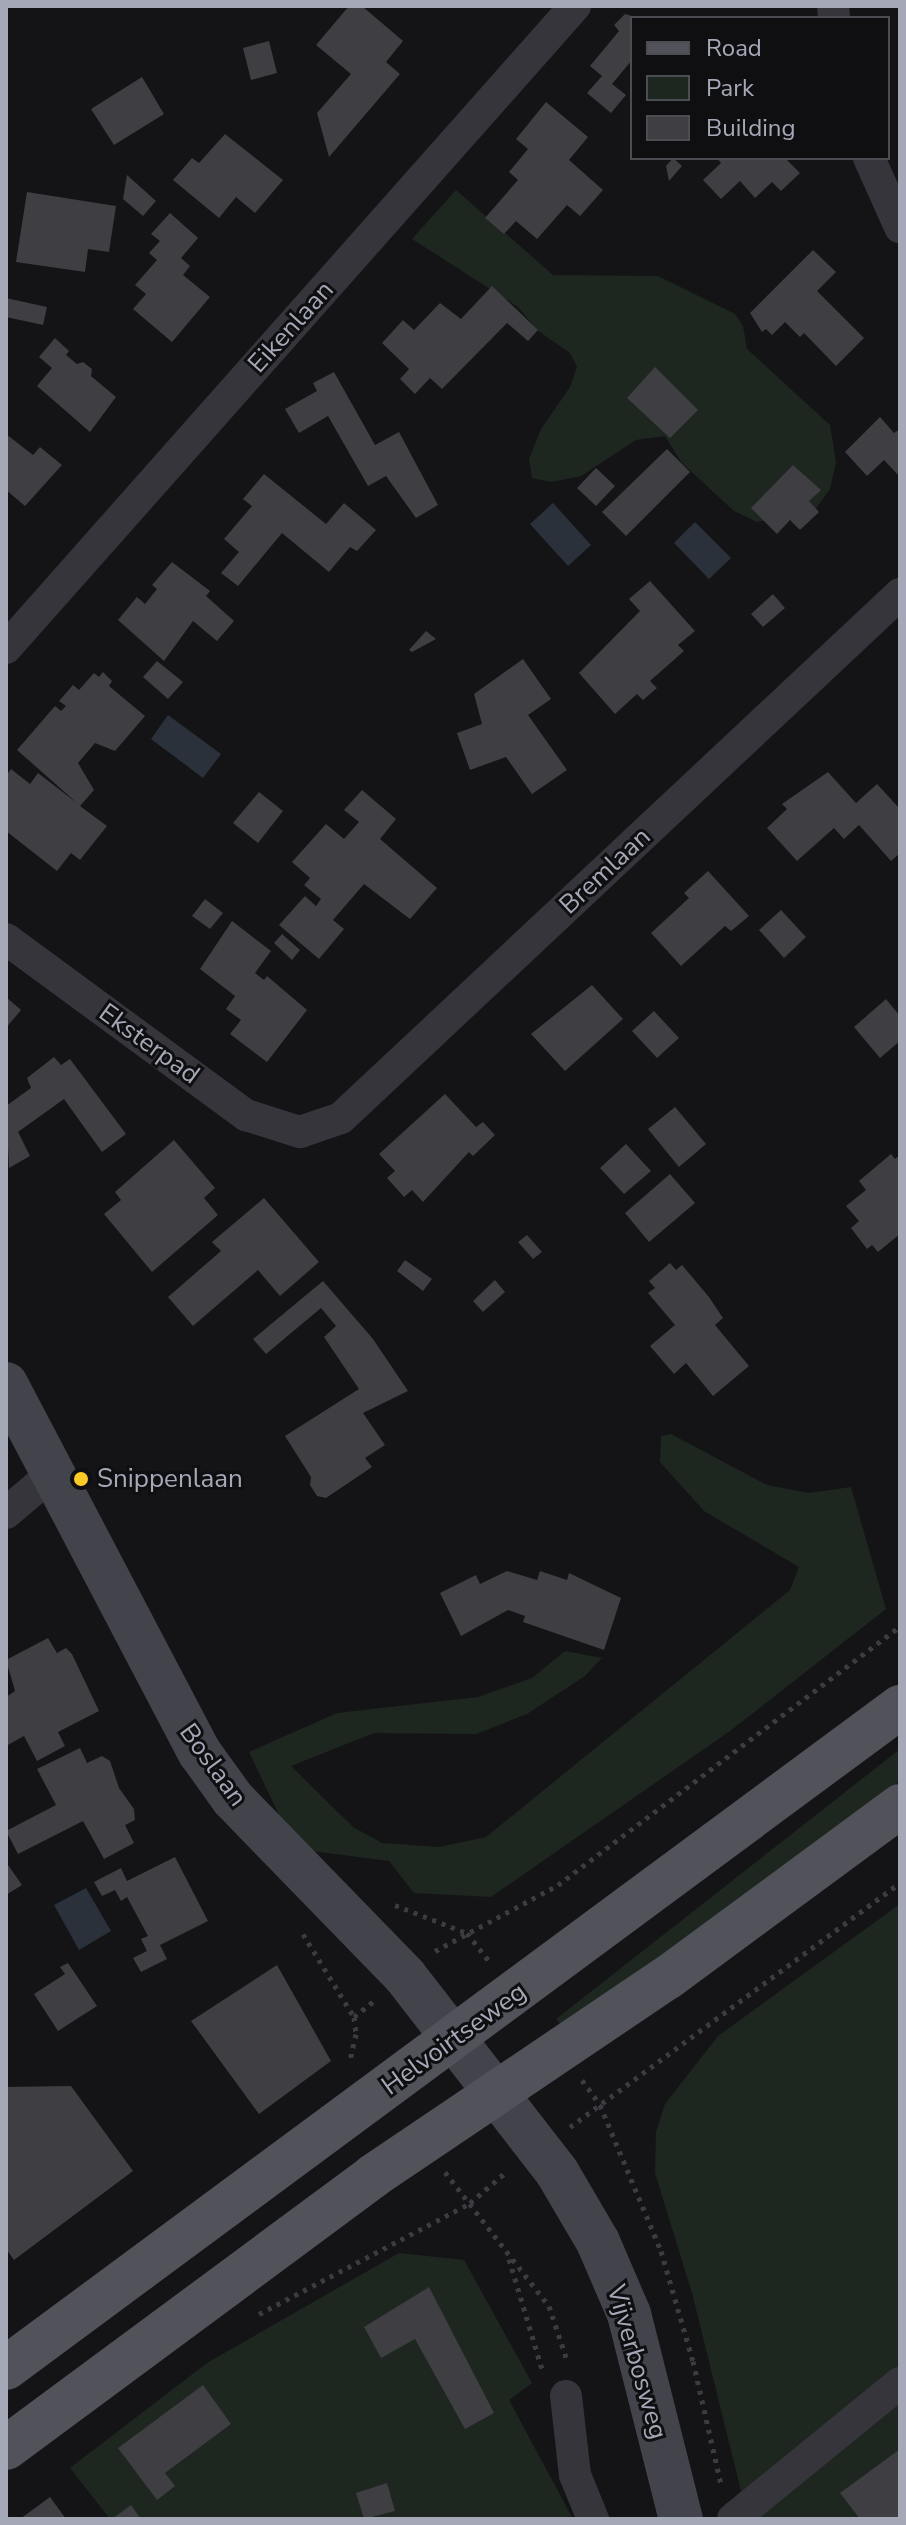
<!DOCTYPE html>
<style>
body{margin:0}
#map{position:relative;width:906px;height:2525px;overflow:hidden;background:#141416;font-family:"Nunito Sans",sans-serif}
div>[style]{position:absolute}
.green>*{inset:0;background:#1e2620}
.water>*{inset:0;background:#2a313b}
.building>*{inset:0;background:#3e3e43}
.path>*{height:5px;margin-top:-2.5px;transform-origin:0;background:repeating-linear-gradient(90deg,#3b3c42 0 4px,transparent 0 10px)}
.minor>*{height:32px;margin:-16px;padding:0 16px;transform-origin:16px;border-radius:16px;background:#35353b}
.secondary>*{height:44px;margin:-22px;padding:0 22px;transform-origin:22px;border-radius:22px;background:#43444b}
.primary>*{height:44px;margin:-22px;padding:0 22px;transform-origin:22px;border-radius:22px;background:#51525a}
.dots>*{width:22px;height:22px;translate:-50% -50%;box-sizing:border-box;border:4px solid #0f0f11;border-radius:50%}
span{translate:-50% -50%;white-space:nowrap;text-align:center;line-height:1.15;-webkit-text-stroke:6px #0f0f11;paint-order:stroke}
.street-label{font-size:26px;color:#a5a9b7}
.poi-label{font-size:26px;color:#a5a9b7}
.left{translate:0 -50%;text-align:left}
.frame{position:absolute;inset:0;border:8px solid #a5a9b7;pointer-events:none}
.legend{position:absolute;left:630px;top:16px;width:260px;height:144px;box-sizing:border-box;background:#0f0f11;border:2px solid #4b4d53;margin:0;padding:10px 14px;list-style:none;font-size:24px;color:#a5a9b7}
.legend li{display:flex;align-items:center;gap:16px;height:40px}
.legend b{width:40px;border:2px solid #4b4d53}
</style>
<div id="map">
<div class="green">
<div style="clip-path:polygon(456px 190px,553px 275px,658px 276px,735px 314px,743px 326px,747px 349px,830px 425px,836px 462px,830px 489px,815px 510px,757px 522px,734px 511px,681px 462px,665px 436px,636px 440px,581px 476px,551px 482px,532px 478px,529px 459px,541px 429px,570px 387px,577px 367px,570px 353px,537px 330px,518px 307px,412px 239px)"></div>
<div style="clip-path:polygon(671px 1434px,767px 1485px,809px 1493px,851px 1487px,886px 1609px,730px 1731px,491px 1897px,414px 1893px,389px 1861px,312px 1851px,281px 1819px,249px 1752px,337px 1713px,478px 1697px,532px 1678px,565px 1651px,602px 1658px,585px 1676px,527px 1714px,476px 1734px,374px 1733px,291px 1766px,353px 1827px,382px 1843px,439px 1847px,486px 1837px,790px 1590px,799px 1567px,704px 1511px,660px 1462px,661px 1436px)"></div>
<div style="clip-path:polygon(900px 1749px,900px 1781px,565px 2029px,556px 2019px)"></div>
<div style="clip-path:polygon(900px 1904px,900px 2519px,748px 2519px,692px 2293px,655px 2173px,656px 2132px,665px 2104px,718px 2036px)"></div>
<div style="clip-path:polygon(399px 2253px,464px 2260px,532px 2383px,509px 2400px,573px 2519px,110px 2519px,70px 2468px,207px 2363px)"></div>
</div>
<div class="water">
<div style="clip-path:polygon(553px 503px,591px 545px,568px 566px,530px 524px)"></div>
<div style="clip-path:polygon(695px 522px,731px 558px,709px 579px,674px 543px)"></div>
<div style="clip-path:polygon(168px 715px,221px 754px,203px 778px,151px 739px)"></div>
<div style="clip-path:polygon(86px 1888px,111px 1931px,79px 1950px,54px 1905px)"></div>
</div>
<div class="building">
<div style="clip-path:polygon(349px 6px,362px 6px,403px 41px,386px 62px,400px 74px,329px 157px,317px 113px,351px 74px,316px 45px)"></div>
<div style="clip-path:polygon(625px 14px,639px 18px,632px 18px,632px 60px,612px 84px,626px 95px,611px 113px,587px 93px,602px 76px,590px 66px,619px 31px,614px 25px)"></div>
<div style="clip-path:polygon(269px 41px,277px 73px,251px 80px,243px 48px)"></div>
<div style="clip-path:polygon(142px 77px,164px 114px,114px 145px,91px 109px)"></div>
<div style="clip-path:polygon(546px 102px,588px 137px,569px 160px,603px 190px,580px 216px,567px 205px,537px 239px,516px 221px,504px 234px,485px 218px,518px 180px,509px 172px,528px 149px,516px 139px)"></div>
<div style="clip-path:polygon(225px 134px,283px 180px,255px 213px,236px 197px,219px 218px,173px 180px,192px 158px,199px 163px)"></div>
<div style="clip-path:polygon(673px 158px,682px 166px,669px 181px,666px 166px)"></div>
<div style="clip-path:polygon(717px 158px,785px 158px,800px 173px,781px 191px,772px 182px,755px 198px,740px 181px,721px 199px,703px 180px,721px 163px)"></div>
<div style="clip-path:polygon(127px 175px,156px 201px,143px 216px,123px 199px)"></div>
<div style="clip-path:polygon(27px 192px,116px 206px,109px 252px,88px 249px,85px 272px,16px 262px)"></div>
<div style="clip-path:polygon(170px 213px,198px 238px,181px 258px,190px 266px,183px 275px,210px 297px,172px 342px,133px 309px,146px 294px,135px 285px,157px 260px,149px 253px,160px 241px,151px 234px)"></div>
<div style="clip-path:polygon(813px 250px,836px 272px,817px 291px,864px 338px,836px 366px,804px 333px,800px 337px,785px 322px,772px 335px,766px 329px,762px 332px,750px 313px)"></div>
<div style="clip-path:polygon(492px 286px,538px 330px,528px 341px,507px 323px,442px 389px,430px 378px,415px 394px,400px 379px,409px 369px,382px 343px,403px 320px,414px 330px,440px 303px,461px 319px)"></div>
<div style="clip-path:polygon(6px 298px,47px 307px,43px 325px,6px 317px)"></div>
<div style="clip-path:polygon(55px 338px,69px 351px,66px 355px,77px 364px,83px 362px,92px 369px,91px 376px,116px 397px,90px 432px,37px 386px,52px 368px,39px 357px)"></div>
<div style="clip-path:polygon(655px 367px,698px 410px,670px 438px,627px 398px)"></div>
<div style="clip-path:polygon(334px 372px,375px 445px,399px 432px,438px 505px,416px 518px,386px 476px,368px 486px,328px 416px,299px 433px,285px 409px,317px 391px,313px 383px)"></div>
<div style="clip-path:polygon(880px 417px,894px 433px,900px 429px,900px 477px,884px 460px,867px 476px,845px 452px)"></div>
<div style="clip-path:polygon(6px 434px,33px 455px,40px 447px,62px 465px,25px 506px,6px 490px)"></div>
<div style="clip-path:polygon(667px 449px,690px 472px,626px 536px,602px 512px)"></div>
<div style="clip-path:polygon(793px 465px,821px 490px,809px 501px,819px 512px,800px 530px,790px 520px,777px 534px,751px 508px)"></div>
<div style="clip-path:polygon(596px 468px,615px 486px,596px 506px,577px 488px)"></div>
<div style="clip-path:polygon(264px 474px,326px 524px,344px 503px,376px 530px,357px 551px,350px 547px,329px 572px,282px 533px,238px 586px,221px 573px,239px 552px,224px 539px,252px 506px,243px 499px)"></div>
<div style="clip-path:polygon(172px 562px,210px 591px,206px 596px,234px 621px,217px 641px,193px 621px,164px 661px,118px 620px,137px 597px,145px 604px,157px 589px,152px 585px)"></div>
<div style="clip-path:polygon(650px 581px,695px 631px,678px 645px,684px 651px,650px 681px,657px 688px,643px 700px,637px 694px,615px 714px,579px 673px,640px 611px,629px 599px)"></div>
<div style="clip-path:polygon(773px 594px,785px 608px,763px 627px,751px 614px)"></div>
<div style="clip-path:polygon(426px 631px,436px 639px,412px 652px,409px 650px)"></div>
<div style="clip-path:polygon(523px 659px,551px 699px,528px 715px,567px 770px,532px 794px,506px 757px,470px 770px,457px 733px,482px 724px,474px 694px)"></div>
<div style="clip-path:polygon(157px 661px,183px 682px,168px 699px,143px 677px)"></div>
<div style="clip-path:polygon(103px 672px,112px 681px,109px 686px,145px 716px,115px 751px,95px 743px,78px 763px,94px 790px,80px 806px,107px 826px,80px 860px,71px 853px,57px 871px,6px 831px,6px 776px,11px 769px,30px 784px,38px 773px,77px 803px,17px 750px,55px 706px,61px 711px,66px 706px,59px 701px,73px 685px,79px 690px,94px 673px,99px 677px)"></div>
<div style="clip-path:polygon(828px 772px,856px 803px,877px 784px,900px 809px,900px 853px,891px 861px,859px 825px,844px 839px,834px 828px,797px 861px,767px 828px,787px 809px,782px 804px)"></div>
<div style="clip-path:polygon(362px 790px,396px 819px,380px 839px,437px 888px,410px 919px,364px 884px,333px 920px,344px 929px,319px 959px,279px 925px,305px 896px,316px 906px,321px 899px,304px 885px,310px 878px,292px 862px,326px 824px,344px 839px,359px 822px,344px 810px)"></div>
<div style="clip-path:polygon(259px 792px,283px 811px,258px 843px,233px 823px)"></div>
<div style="clip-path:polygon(708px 871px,749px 916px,731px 931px,725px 926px,681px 966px,651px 933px,689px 898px,684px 893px)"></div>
<div style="clip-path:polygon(205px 899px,223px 913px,210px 929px,192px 916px)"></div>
<div style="clip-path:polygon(781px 910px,806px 937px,784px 958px,759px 930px)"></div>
<div style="clip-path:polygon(232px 921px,271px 951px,255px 973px,264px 980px,267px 976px,307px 1010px,267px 1062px,230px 1034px,241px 1020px,226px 1009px,235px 996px,200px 969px)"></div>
<div style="clip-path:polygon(282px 934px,300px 950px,292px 960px,274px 943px)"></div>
<div style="clip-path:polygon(592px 985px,623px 1019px,565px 1071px,531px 1034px)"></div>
<div style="clip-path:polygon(6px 997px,21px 1010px,6px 1028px)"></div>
<div style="clip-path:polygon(886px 999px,900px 1016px,900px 1041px,880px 1058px,854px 1027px)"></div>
<div style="clip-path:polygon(654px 1011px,679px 1038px,657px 1058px,632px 1031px)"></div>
<div style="clip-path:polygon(54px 1057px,61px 1065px,70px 1059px,126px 1134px,102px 1152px,64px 1099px,18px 1132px,30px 1156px,9px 1168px,6px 1106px,31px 1088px,27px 1078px)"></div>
<div style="clip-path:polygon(445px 1094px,476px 1127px,483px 1122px,495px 1135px,473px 1156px,469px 1152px,423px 1202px,412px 1190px,404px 1197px,387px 1178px,395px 1171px,379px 1154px)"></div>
<div style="clip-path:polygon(675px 1107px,706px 1144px,679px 1167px,648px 1129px)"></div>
<div style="clip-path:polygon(174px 1140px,215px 1188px,204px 1198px,218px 1215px,152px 1272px,104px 1214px,121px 1200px,115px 1192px)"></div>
<div style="clip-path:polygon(626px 1144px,651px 1171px,624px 1194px,600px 1168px)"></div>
<div style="clip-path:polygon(891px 1154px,895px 1159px,900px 1155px,900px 1234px,878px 1252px,872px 1245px,867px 1249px,851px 1228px,859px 1221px,846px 1206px,866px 1190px,859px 1181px)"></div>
<div style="clip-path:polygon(670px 1174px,695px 1203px,649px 1242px,625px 1213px)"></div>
<div style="clip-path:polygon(264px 1198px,319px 1262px,280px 1296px,258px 1270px,193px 1326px,168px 1297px,221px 1251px,212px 1242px)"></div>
<div style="clip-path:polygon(527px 1235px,542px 1252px,533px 1259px,518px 1242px)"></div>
<div style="clip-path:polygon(405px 1260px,432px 1279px,423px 1291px,397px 1271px)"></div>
<div style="clip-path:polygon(670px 1263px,676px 1270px,682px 1265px,709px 1297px,723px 1318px,715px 1325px,749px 1366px,713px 1396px,686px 1363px,674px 1374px,650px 1346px,675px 1325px,648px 1293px,655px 1288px,649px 1281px)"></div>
<div style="clip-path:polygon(495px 1280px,505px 1292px,483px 1312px,473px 1301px)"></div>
<div style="clip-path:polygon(323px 1281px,373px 1339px,408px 1391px,363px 1413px,385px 1445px,365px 1458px,372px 1467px,326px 1498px,317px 1496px,310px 1485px,311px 1477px,285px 1436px,359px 1389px,324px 1337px,336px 1326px,321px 1308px,266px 1354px,253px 1339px)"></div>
<div style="clip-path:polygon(507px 1571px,537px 1580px,540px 1571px,567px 1580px,569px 1573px,621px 1598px,604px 1650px,523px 1622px,525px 1616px,508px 1610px,461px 1636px,440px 1593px,476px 1575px,480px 1584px)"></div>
<div style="clip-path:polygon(48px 1638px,57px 1653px,66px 1648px,72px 1654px,99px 1711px,58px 1732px,65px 1746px,37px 1761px,24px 1736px,6px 1746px,6px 1697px,15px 1691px,6px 1660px)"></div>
<div style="clip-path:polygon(80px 1748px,87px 1763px,102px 1756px,110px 1761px,119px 1788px,134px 1809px,135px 1820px,125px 1825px,134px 1843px,104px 1859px,83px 1821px,18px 1854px,6px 1831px,56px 1805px,37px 1769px)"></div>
<div style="clip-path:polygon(175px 1857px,208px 1921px,160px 1945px,167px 1959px,141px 1972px,133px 1958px,147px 1951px,141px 1939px,148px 1936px,127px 1897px,121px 1901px,115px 1890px,102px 1896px,94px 1882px,121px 1868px,127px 1881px)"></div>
<div style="clip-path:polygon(6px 1862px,22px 1885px,6px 1895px)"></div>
<div style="clip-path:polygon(68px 1963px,97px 2006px,58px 2031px,34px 1994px,65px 1974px,60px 1967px)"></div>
<div style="clip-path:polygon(277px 1965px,331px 2061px,259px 2114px,191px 2021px)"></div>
<div style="clip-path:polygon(71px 2086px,133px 2171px,14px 2260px,6px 2249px,6px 2087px)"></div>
<div style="clip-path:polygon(429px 2287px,494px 2413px,465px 2429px,415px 2339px,381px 2358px,364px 2327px)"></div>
<div style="clip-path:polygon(203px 2385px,231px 2424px,165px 2473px,175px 2486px,157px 2500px,118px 2448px)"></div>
<div style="clip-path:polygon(900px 2449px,900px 2519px,860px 2519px,840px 2493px)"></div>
<div style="clip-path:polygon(387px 2483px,395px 2511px,364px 2519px,356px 2493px)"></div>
<div style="clip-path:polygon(50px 2497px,66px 2519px,20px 2519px)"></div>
<div style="clip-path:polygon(131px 2505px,141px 2519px,111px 2519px,116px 2516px)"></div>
</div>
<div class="path">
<div style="left:395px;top:1905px;width:77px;rotate:21.3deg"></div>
<div style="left:467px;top:1933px;width:37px;rotate:52deg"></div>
<div style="left:303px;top:1934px;width:97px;rotate:58.4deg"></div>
<div style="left:354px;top:2017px;width:17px;rotate:83deg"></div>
<div style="left:356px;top:2034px;width:26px;rotate:103deg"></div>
<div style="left:435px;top:1951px;width:140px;rotate:-28.2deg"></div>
<div style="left:558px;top:1885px;width:429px;rotate:-37.1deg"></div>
<div style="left:354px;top:2017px;width:27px;rotate:-39deg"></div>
<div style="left:582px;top:2080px;width:31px;rotate:54deg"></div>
<div style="left:600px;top:2105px;width:158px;rotate:67.3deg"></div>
<div style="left:661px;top:2251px;width:115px;rotate:73.8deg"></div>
<div style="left:693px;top:2361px;width:126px;rotate:77.2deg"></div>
<div style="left:570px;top:2127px;width:410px;rotate:-36.5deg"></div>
<div style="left:445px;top:2172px;width:170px;rotate:52.2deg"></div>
<div style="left:549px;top:2306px;width:60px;rotate:71.6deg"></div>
<div style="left:509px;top:2259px;width:118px;rotate:73.3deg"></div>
<div style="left:259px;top:2314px;width:238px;rotate:-27.7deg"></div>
<div style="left:470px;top:2203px;width:48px;rotate:-40.7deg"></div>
</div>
<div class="minor">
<div style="left:833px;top:6px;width:12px;rotate:85deg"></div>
<div style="left:869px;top:158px;width:76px;rotate:65.8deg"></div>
<div style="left:6px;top:648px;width:858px;rotate:-48.45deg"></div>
<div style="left:6px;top:939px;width:298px;rotate:36.3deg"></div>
<div style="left:246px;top:1115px;width:57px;rotate:17.5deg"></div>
<div style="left:300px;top:1132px;width:43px;rotate:-18.9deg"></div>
<div style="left:341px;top:1118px;width:766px;rotate:-43.15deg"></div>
<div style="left:6px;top:1513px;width:60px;rotate:-40.3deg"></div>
<div style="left:566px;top:2396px;width:80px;rotate:83.5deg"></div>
<div style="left:575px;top:2475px;width:48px;rotate:67.8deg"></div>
<div style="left:733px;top:2519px;width:215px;rotate:-39.2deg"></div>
</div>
<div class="secondary">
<div style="left:6px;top:1384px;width:417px;rotate:62.3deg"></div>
<div style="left:200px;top:1753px;width:57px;rotate:54.3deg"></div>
<div style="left:233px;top:1799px;width:247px;rotate:45.8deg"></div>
<div style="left:405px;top:1976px;width:248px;rotate:52.2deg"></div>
<div style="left:557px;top:2172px;width:81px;rotate:59.6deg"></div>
<div style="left:598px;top:2242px;width:78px;rotate:66.7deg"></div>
<div style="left:629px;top:2314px;width:211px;rotate:75.8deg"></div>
</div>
<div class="primary">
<div style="left:6px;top:2368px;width:1112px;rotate:-36.48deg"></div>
<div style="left:6px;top:2448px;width:457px;rotate:-36.5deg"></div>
<div style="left:373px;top:2176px;width:354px;rotate:-34deg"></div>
<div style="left:667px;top:1978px;width:290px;rotate:-36.4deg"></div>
</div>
<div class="dots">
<div style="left:81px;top:1479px;background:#fcca26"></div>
</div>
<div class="street-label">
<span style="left:291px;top:327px;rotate:-48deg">Eikenlaan</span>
<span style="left:605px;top:871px;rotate:-43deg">Bremlaan</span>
<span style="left:149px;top:1044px;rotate:36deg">Eksterpad</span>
<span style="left:213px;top:1765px;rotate:54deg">Boslaan</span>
<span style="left:454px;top:2039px;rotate:-36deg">Helvoirtseweg</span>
<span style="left:637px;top:2362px;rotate:74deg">Vijverbosweg</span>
</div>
<div class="poi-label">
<span class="left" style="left:97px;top:1479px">Snippenlaan</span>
</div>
<div class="frame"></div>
<ul class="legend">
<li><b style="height:10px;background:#51525a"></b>Road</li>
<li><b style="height:22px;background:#1e2620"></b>Park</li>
<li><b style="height:22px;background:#3e3e43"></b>Building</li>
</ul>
</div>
